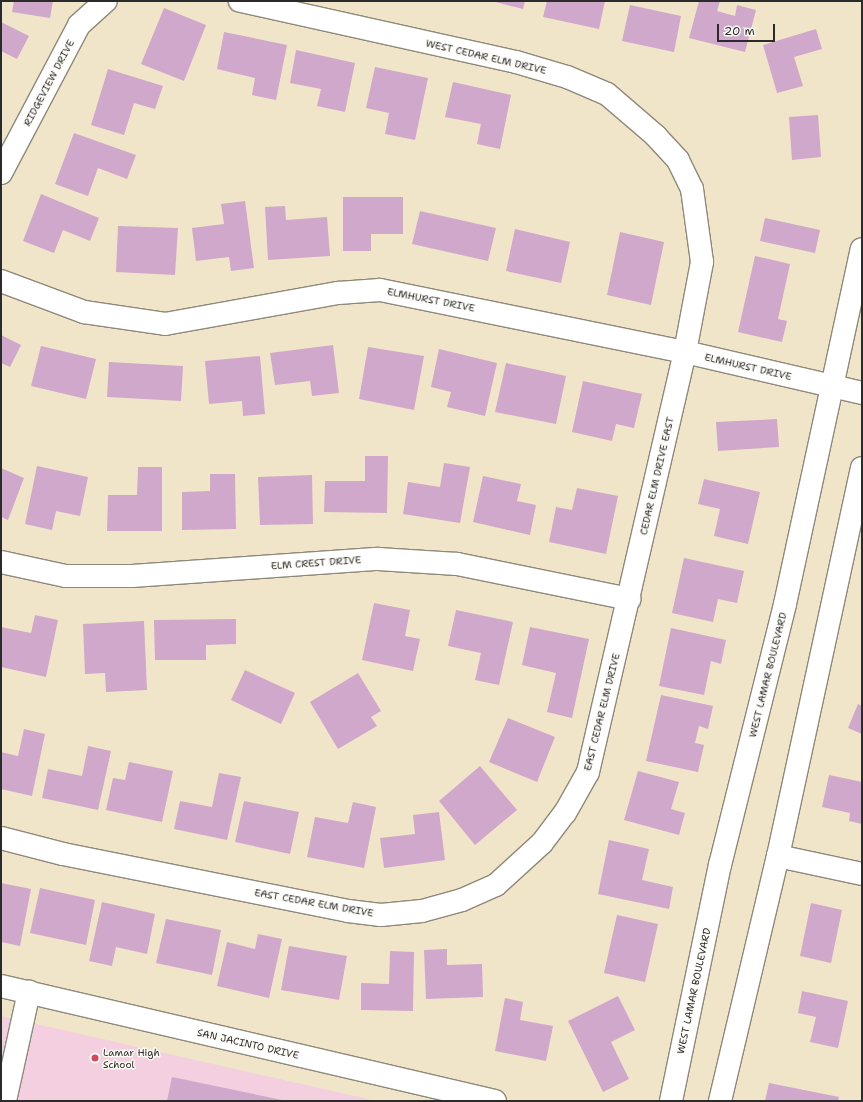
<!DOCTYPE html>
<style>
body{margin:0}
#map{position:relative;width:863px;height:1102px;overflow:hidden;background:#f1e5c9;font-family:"Shantell Sans",sans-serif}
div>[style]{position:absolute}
.built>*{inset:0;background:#f3cfdf}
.building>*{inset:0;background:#d0a8cb}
.roads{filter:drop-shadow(1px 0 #8e887a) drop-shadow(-1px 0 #8e887a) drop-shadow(0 1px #8e887a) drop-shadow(0 -1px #8e887a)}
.minor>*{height:22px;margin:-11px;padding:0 11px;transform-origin:11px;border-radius:11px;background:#fff}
.major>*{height:22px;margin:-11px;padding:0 11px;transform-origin:11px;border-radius:11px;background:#fff}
.dots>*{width:11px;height:11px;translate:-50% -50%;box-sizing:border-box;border:2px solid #fdfcf7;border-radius:50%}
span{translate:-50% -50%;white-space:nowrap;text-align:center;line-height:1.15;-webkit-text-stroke:3px #fdfcf7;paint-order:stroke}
.street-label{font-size:10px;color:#2b2b2b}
.poi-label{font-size:10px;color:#2b2b2b}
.left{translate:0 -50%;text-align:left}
.frame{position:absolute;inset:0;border:2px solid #2b2b2b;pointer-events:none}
.scale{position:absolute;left:717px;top:24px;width:58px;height:18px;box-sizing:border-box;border:2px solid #2b2b2b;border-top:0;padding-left:5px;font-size:12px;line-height:14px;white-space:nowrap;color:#2b2b2b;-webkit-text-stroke:3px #fdfcf7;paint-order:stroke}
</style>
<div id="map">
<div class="built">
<div style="clip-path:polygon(1px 1016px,377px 1101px,1px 1101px)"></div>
</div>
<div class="building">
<div style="clip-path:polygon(14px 1px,53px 1px,50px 18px,12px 12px)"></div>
<div style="clip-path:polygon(492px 1px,525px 1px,523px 9px)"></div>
<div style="clip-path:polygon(547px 1px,605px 1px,599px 29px,543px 17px)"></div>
<div style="clip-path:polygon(699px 1px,720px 1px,717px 11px,735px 16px,737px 5px,756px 10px,745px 52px,689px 38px)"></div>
<div style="clip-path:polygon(630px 5px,681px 16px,674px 52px,622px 41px)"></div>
<div style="clip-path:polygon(164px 8px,206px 25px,184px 81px,141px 64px)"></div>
<div style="clip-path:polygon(1px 22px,29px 36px,17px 59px,1px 51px)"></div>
<div style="clip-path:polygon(816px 29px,822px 49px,794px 57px,803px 86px,777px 93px,763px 45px)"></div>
<div style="clip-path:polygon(224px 32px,287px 45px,276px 100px,252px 95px,255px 78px,217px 69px)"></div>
<div style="clip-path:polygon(296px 50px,355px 63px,345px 112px,317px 106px,321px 89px,290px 83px)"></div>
<div style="clip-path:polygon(375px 67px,428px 78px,415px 140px,385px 134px,389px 113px,366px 108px)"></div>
<div style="clip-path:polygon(108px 69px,163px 86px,155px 109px,134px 103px,124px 135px,91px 125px)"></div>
<div style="clip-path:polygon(453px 82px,511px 95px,500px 149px,477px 144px,481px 124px,445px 117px)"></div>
<div style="clip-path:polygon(818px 115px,821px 157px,792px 160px,789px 117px)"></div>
<div style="clip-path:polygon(74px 133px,136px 155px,127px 179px,98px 168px,88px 196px,55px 184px)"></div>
<div style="clip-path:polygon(41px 194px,99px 218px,90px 241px,63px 230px,54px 253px,23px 241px)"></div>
<div style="clip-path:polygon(343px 197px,403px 197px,403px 234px,371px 234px,371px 251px,343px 251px)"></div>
<div style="clip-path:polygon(245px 201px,254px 268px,231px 271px,229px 257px,196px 261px,192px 228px,224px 224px,221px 204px)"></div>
<div style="clip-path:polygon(285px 206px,286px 220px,327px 217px,330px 256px,268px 260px,265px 207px)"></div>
<div style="clip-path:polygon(420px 211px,496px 228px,488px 261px,412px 244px)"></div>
<div style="clip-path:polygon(765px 218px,820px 230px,815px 253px,760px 241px)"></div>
<div style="clip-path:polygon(118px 226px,178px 228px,175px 275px,116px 272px)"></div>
<div style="clip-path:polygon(515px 229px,570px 242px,561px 283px,506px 271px)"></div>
<div style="clip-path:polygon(620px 232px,664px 242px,651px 305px,607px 295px)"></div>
<div style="clip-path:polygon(755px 256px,790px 264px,778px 319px,787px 321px,782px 342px,738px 332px)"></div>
<div style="clip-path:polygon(1px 335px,21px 345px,10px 367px,1px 363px)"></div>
<div style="clip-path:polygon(333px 345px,339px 393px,312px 396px,310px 381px,275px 385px,270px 353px)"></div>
<div style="clip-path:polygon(41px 346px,96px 359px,86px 399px,31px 386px)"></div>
<div style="clip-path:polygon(368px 347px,424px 356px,414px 410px,359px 399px)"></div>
<div style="clip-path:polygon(439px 349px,497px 363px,485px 416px,447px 407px,451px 392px,431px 387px)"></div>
<div style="clip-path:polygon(260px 356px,265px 414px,243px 416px,242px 401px,209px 404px,205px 361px)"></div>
<div style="clip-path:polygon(109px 362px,183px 366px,181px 401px,107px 397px)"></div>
<div style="clip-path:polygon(506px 363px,566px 376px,556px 424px,495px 412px)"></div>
<div style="clip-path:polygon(583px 381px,642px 394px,634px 428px,616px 424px,612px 441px,572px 432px)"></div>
<div style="clip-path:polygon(777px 419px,779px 447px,718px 451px,716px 422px)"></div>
<div style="clip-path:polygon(365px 456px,388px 456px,387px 513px,324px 512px,325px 481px,365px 481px)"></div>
<div style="clip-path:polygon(444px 463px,470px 467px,460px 523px,403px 514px,408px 482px,440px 487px)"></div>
<div style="clip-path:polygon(37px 466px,88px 477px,80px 516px,56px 511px,52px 530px,25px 524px)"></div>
<div style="clip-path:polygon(138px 467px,162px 467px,162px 531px,107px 531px,108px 495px,137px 495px)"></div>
<div style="clip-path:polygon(1px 468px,24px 478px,8px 520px,1px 517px)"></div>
<div style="clip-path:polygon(210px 474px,235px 474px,236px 529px,182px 530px,182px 492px,210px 491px)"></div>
<div style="clip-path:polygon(312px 475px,313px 524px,260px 525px,258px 477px)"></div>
<div style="clip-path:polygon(483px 476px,521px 484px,517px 501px,536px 505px,530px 535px,473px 522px)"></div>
<div style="clip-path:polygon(704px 479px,760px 492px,748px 544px,714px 536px,720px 509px,698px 504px)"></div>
<div style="clip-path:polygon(577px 488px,618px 496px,606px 554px,549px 542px,556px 507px,572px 510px)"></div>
<div style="clip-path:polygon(684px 558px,744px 571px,737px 603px,718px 599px,713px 622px,672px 613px)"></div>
<div style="clip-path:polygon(374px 603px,410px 610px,405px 636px,420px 639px,413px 671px,362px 660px)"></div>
<div style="clip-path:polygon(456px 610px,513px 622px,499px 685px,475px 680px,481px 653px,448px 646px)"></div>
<div style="clip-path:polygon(35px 615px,58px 620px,46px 677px,1px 667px,1px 627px,31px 633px)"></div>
<div style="clip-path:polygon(236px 619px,236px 644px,206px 645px,206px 660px,155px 660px,154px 620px)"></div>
<div style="clip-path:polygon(144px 621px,147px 690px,106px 692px,105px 673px,85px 674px,83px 624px)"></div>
<div style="clip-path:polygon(530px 627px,589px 639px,572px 718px,547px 712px,556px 673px,522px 665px)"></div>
<div style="clip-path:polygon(671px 628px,726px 640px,721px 664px,711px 661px,704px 695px,659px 686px)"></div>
<div style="clip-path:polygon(245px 670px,295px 693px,281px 724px,231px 700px)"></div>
<div style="clip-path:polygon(358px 673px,381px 711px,371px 717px,377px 726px,338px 749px,310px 702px)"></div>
<div style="clip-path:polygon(661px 695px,713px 706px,708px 729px,699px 726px,695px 743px,704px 745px,698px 772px,646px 761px)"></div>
<div style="clip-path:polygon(858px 704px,862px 706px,862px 734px,848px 728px)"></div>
<div style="clip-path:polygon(508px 718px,555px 737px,537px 782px,489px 762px)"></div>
<div style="clip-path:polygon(24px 729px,45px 734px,32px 796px,1px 789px,1px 752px,18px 756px)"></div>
<div style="clip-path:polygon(88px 746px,111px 751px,98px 810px,42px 798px,48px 769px,82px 776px)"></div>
<div style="clip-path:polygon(129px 762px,173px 771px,162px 822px,106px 810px,113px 778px,125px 780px)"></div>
<div style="clip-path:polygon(480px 766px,517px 810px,475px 845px,439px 801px)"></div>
<div style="clip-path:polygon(638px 771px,679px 782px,671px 809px,685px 813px,679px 835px,624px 820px)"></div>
<div style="clip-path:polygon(219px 773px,241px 777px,227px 840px,174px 829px,180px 801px,212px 807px)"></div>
<div style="clip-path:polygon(829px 775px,862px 782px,862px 824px,849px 821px,850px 813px,822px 807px)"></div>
<div style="clip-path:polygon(244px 801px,299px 812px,290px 854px,235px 842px)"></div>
<div style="clip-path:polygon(353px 802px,376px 807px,364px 868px,307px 857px,315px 817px,348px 823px)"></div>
<div style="clip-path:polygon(439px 812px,445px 860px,384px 868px,380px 838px,415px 834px,413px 815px)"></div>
<div style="clip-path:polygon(609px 840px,649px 849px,642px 880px,673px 887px,669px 909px,598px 894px)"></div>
<div style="clip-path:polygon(1px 883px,31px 889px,20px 946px,1px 942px)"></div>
<div style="clip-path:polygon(40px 888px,95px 900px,86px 945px,30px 933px)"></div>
<div style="clip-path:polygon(102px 902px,155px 914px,147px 954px,116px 947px,112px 966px,89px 961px)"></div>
<div style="clip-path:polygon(811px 903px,842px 910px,831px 963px,800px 956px)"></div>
<div style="clip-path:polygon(617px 915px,658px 924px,645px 982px,604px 973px)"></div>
<div style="clip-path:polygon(166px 919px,221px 930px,212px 975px,156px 963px)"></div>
<div style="clip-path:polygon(258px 934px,282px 939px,269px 998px,217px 986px,227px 942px,255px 949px)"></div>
<div style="clip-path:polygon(289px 946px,347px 956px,339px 1000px,281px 990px)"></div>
<div style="clip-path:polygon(447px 949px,447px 965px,482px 964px,483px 997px,426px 999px,424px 950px)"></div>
<div style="clip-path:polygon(390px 951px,414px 952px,413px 1011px,361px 1010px,361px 983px,389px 984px)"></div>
<div style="clip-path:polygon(802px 991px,848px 1001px,838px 1048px,810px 1042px,816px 1017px,798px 1013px)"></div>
<div style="clip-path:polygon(618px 996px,635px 1030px,611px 1042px,629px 1079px,603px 1092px,568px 1021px)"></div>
<div style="clip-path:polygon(505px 998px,523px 1002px,520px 1020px,553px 1026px,546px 1061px,495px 1051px)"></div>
<div style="clip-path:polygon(172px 1077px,282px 1100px,282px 1101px,167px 1101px)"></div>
<div style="clip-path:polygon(769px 1083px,839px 1097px,838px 1101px,765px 1101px)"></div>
</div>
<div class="roads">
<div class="minor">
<div style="left:1px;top:173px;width:167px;rotate:-62.2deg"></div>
<div style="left:79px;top:25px;width:36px;rotate:-42deg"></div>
<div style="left:1px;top:281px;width:89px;rotate:20.5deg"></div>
<div style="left:84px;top:312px;width:82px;rotate:8.4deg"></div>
<div style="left:165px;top:324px;width:176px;rotate:-10.2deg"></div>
<div style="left:338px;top:293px;width:42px;rotate:-4.1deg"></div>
<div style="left:380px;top:290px;width:311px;rotate:11.5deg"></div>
<div style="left:685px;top:352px;width:182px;rotate:13deg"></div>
<div style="left:1px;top:562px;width:66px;rotate:12.2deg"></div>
<div style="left:66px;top:576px;width:66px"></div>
<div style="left:132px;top:576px;width:247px;rotate:-4deg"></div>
<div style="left:378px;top:559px;width:79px;rotate:3.6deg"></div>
<div style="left:457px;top:564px;width:176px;rotate:11.5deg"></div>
<div style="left:1px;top:838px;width:64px;rotate:14.5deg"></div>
<div style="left:63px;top:854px;width:291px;rotate:11.3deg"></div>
<div style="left:348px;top:911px;width:33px;rotate:7deg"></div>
<div style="left:381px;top:915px;width:41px;rotate:-5.6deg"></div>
<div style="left:422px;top:911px;width:41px;rotate:-15.4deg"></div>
<div style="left:462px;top:900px;width:37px;rotate:-24deg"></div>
<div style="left:496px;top:885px;width:62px;rotate:-42.4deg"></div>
<div style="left:542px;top:843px;width:38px;rotate:-53deg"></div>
<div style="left:565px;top:813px;width:47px;rotate:-60.7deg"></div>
<div style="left:588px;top:772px;width:431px;rotate:-77deg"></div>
<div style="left:685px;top:352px;width:92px;rotate:-79.3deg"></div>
<div style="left:702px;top:262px;width:74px;rotate:-97.8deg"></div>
<div style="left:692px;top:189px;width:32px;rotate:-116deg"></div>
<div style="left:678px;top:160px;width:33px;rotate:-133deg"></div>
<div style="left:656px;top:136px;width:65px;rotate:-139.4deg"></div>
<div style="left:607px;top:94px;width:43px;rotate:-157deg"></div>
<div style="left:567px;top:77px;width:53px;rotate:-163.6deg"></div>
<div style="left:516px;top:62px;width:283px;rotate:-167.5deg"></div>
<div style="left:778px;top:856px;width:86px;rotate:12.1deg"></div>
<div style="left:1px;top:986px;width:507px;rotate:13.1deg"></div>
<div style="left:5px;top:1101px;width:112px;rotate:-77.6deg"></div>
</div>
<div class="major">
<div style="left:671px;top:1101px;width:241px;rotate:-78.3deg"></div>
<div style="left:720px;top:865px;width:269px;rotate:-76deg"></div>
<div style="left:785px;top:604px;width:363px;rotate:-77.8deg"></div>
<div style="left:720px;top:1101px;width:252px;rotate:-76.7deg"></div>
<div style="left:778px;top:856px;width:397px;rotate:-77.8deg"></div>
</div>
</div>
<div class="dots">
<div style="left:95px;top:1058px;background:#d1495b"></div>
</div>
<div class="street-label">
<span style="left:486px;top:57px;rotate:13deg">WEST CEDAR ELM DRIVE</span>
<span style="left:49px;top:83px;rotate:-62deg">RIDGEVIEW DRIVE</span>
<span style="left:431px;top:300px;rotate:11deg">ELMHURST DRIVE</span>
<span style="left:748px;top:367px;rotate:13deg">ELMHURST DRIVE</span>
<span style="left:657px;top:476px;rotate:-77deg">CEDAR ELM DRIVE EAST</span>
<span style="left:316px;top:563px;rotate:-4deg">ELM CREST DRIVE</span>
<span style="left:768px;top:675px;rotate:-76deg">WEST LAMAR BOULEVARD</span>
<span style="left:602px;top:712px;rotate:-76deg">EAST CEDAR ELM DRIVE</span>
<span style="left:314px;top:903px;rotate:10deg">EAST CEDAR ELM DRIVE</span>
<span style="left:694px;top:991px;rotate:-78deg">WEST LAMAR BOULEVARD</span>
<span style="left:248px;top:1044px;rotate:13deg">SAN JACINTO DRIVE</span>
</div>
<div class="poi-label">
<span class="left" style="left:103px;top:1058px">Lamar High<br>School</span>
</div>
<div class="frame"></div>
<div class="scale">20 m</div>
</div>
